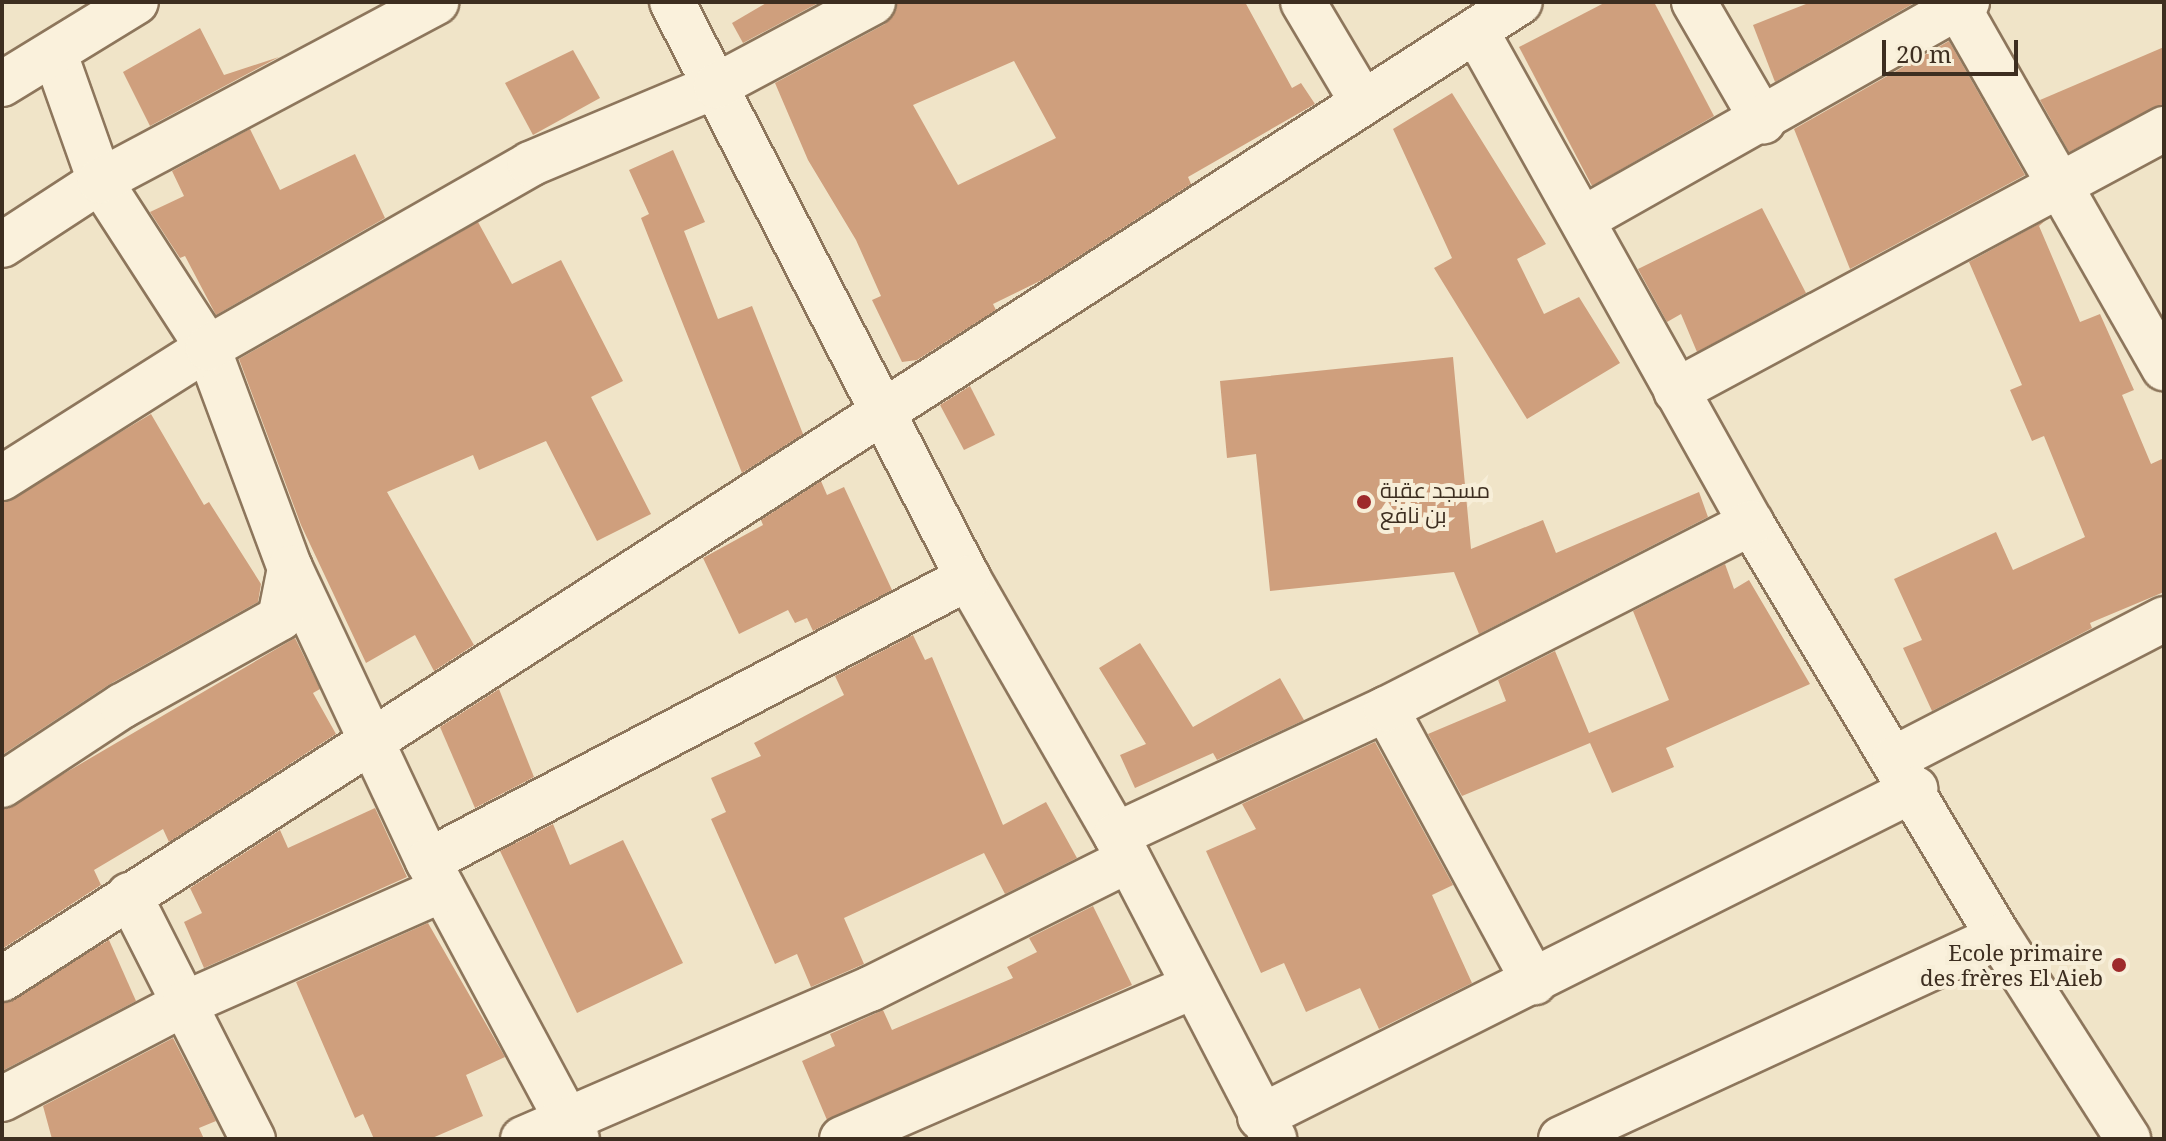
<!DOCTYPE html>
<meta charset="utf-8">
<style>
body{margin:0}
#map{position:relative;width:2166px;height:1141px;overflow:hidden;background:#f0e4c8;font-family:"Noto Serif",Cairo,serif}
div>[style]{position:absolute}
.building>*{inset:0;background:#cf9f7d}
.roads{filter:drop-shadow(2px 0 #8d765c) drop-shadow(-2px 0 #8d765c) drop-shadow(0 2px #8d765c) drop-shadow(0 -2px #8d765c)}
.street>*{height:44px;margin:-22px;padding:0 22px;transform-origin:22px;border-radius:22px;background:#faf1dc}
.secondary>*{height:44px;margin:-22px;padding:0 22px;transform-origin:22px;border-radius:22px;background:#faf1dc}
.dots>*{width:22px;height:22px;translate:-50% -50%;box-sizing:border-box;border:4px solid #f7eed8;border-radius:50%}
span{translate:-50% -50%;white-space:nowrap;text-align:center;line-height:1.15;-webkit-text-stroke:8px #f7eed8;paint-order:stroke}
.poi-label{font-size:22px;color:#3d2e20}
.left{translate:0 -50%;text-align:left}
.right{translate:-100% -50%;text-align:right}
.frame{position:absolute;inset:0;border:4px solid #3d2e20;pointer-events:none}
.scale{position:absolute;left:1882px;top:40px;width:136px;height:36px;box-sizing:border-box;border:4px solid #3d2e20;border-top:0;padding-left:10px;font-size:24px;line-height:28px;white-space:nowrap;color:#3d2e20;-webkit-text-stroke:6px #f7eed8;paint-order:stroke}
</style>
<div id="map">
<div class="building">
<div style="clip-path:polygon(768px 2px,820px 2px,743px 43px,732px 23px)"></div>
<div style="clip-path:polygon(evenodd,898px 2px,1245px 2px,1292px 88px,1301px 83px,1315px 104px,1188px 177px,1191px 184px,1042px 280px,993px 304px,996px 310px,917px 360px,902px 362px,872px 300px,881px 296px,856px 240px,808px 160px,775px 83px,885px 24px,898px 2px,1014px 61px,1056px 138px,958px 185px,913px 105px,1014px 61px)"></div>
<div style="clip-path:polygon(1606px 2px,1654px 2px,1714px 116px,1592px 186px,1519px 47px)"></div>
<div style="clip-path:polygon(1811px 2px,1916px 2px,1775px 82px,1753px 25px)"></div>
<div style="clip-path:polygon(200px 28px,224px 75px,279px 57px,150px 126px,123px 72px)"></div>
<div style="clip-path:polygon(1949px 41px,2025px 175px,1850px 269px,1794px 129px)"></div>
<div style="clip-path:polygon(2164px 47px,2164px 104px,2069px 152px,2040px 100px)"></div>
<div style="clip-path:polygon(573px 50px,600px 98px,533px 135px,505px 83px)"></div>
<div style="clip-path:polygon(1452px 93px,1546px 244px,1517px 259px,1544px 314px,1579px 297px,1620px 363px,1527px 419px,1434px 268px,1452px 258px,1393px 129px)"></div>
<div style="clip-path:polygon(250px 129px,280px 190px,355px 154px,385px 218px,216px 315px,185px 256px,180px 258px,150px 212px,184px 196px,172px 171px)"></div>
<div style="clip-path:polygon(673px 150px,705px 222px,684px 231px,718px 319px,752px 306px,803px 434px,742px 473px,641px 218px,649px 214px,629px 170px)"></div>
<div style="clip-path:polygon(1762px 208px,1806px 293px,1697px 352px,1681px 314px,1667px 322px,1638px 269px)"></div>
<div style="clip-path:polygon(2046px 220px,2039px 226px,2080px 322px,2100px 314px,2134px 390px,2122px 395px,2151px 464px,2164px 458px,2164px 592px,2090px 623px,2092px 628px,1932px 711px,1903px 648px,1922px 640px,1894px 579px,1996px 532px,2013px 570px,2085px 537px,2044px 436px,2032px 441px,2010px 390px,2022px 385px,1969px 262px)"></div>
<div style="clip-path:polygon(478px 222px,512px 284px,561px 260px,623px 381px,591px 397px,651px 514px,597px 541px,546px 441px,479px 470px,473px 455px,387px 492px,474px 645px,434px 671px,415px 635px,366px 663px,301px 525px,239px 359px)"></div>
<div style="clip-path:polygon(1453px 357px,1471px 549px,1543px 520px,1556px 553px,1699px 492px,1708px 517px,1479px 634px,1454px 572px,1270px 591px,1256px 454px,1227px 458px,1220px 381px)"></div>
<div style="clip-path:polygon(970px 386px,995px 435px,964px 450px,940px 405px)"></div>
<div style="clip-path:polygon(151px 414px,204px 505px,209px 502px,261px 584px,258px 602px,110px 684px,2px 755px,2px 503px)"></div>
<div style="clip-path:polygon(821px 481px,827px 495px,844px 487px,892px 590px,813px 631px,807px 618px,795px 623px,788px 610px,739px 634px,703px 558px,763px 525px,761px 520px)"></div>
<div style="clip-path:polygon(1725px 564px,1734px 589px,1749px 580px,1810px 684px,1666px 748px,1674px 767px,1612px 793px,1590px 743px,1462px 796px,1428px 734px,1506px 701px,1498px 680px,1555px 651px,1589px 733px,1669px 700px,1633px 611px)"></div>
<div style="clip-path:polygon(913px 635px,925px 660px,932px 657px,1003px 825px,1046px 802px,1077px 858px,1005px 894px,984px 853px,844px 918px,864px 964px,811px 987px,797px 954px,775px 964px,711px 819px,726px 812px,711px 778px,761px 756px,754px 743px,844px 695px,835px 676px)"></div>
<div style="clip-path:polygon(295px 638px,320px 689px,313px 693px,336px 734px,169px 842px,163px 829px,94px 870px,101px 885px,2px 949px,2px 810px)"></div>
<div style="clip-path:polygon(1140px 643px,1193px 727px,1280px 678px,1304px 720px,1217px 760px,1213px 753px,1135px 788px,1120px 755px,1146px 744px,1099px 668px)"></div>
<div style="clip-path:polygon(499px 689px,534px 777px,475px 808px,440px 727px)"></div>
<div style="clip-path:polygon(1375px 742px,1453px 885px,1432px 895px,1472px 983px,1379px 1029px,1360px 988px,1306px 1012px,1284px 963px,1261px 973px,1206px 851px,1256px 829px,1242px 804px)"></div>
<div style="clip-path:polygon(375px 808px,407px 877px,204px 968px,184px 922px,202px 913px,190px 888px,280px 830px,288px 848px)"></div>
<div style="clip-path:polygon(553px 824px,570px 865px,623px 840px,683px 963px,577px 1013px,500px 851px)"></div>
<div style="clip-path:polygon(1093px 906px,1132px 985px,827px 1120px,802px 1061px,835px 1046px,830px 1034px,883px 1010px,892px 1030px,1013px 978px,1007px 967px,1037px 952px,1029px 938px)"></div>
<div style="clip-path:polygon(428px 923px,505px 1057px,466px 1075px,483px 1116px,430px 1139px,374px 1139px,363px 1114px,355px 1118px,296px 982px)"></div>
<div style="clip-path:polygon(109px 940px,136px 1001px,2px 1071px,2px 1004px)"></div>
<div style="clip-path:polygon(173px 1038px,216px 1121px,199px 1128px,204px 1139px,52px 1139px,43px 1106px)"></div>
</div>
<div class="roads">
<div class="street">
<div style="left:672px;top:2px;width:648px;rotate:62.8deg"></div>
<div style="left:968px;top:578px;width:297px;rotate:60.1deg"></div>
<div style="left:1116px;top:835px;width:343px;rotate:62.5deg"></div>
<div style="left:1303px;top:2px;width:117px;rotate:59.3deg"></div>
<div style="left:1694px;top:2px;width:138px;rotate:59.9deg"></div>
<div style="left:1958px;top:7px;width:416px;rotate:60.3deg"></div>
<div style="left:1476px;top:31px;width:564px;rotate:60.8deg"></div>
<div style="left:1751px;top:523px;width:483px;rotate:59.1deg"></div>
<div style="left:1999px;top:937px;width:240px;rotate:57.4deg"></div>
<div style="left:55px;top:54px;width:135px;rotate:70.5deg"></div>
<div style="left:100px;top:181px;width:199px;rotate:57.1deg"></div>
<div style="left:208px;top:348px;width:235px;rotate:69.6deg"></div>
<div style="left:290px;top:568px;width:324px;rotate:64.8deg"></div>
<div style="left:428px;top:861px;width:315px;rotate:61.8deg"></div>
<div style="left:2px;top:84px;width:157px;rotate:-31.5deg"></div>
<div style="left:1585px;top:218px;width:439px;rotate:-29.5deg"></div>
<div style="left:2px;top:245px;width:117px;rotate:-33.1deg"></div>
<div style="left:100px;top:181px;width:381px;rotate:-28deg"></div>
<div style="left:1676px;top:391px;width:554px;rotate:-28.23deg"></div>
<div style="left:2px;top:478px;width:244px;rotate:-32.3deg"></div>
<div style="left:208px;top:348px;width:371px;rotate:-29.7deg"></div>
<div style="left:530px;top:164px;width:202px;rotate:-22.8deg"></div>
<div style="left:716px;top:86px;width:178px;rotate:-28.1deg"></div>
<div style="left:1386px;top:709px;width:311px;rotate:61.5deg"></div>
<div style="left:1895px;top:758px;width:303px;rotate:-27.3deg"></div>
<div style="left:2px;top:785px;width:144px;rotate:-33.4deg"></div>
<div style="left:122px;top:706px;width:181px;rotate:-29.1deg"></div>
<div style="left:280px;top:618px;width:51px;rotate:-78.7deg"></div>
<div style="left:1116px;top:835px;width:298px;rotate:-25deg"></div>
<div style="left:1386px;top:709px;width:410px;rotate:-27deg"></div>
<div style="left:428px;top:861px;width:610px;rotate:-27.66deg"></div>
<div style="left:129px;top:895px;width:274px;rotate:63.1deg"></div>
<div style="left:2px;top:1099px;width:205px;rotate:-27.6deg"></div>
<div style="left:184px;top:1004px;width:283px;rotate:-23.9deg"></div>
<div style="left:1260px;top:1117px;width:733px;rotate:-26.6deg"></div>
<div style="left:523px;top:1139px;width:378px;rotate:-23.4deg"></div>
<div style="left:870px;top:989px;width:289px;rotate:-26.5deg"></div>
<div style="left:842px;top:1139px;width:381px;rotate:-23.5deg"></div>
<div style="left:1561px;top:1139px;width:482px;rotate:-24.8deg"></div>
</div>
<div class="secondary">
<div style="left:2px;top:979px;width:1805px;rotate:-32.77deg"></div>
</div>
</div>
<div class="dots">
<div style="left:1364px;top:502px;background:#9e2a2b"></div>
<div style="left:2119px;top:965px;background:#9e2a2b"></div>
</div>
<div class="poi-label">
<span class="left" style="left:1380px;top:502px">مسجد عقبة<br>بن نافع</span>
<span class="right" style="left:2103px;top:965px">Ecole primaire<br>des frères El Aieb</span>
</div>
<div class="frame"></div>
<div class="scale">20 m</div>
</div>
